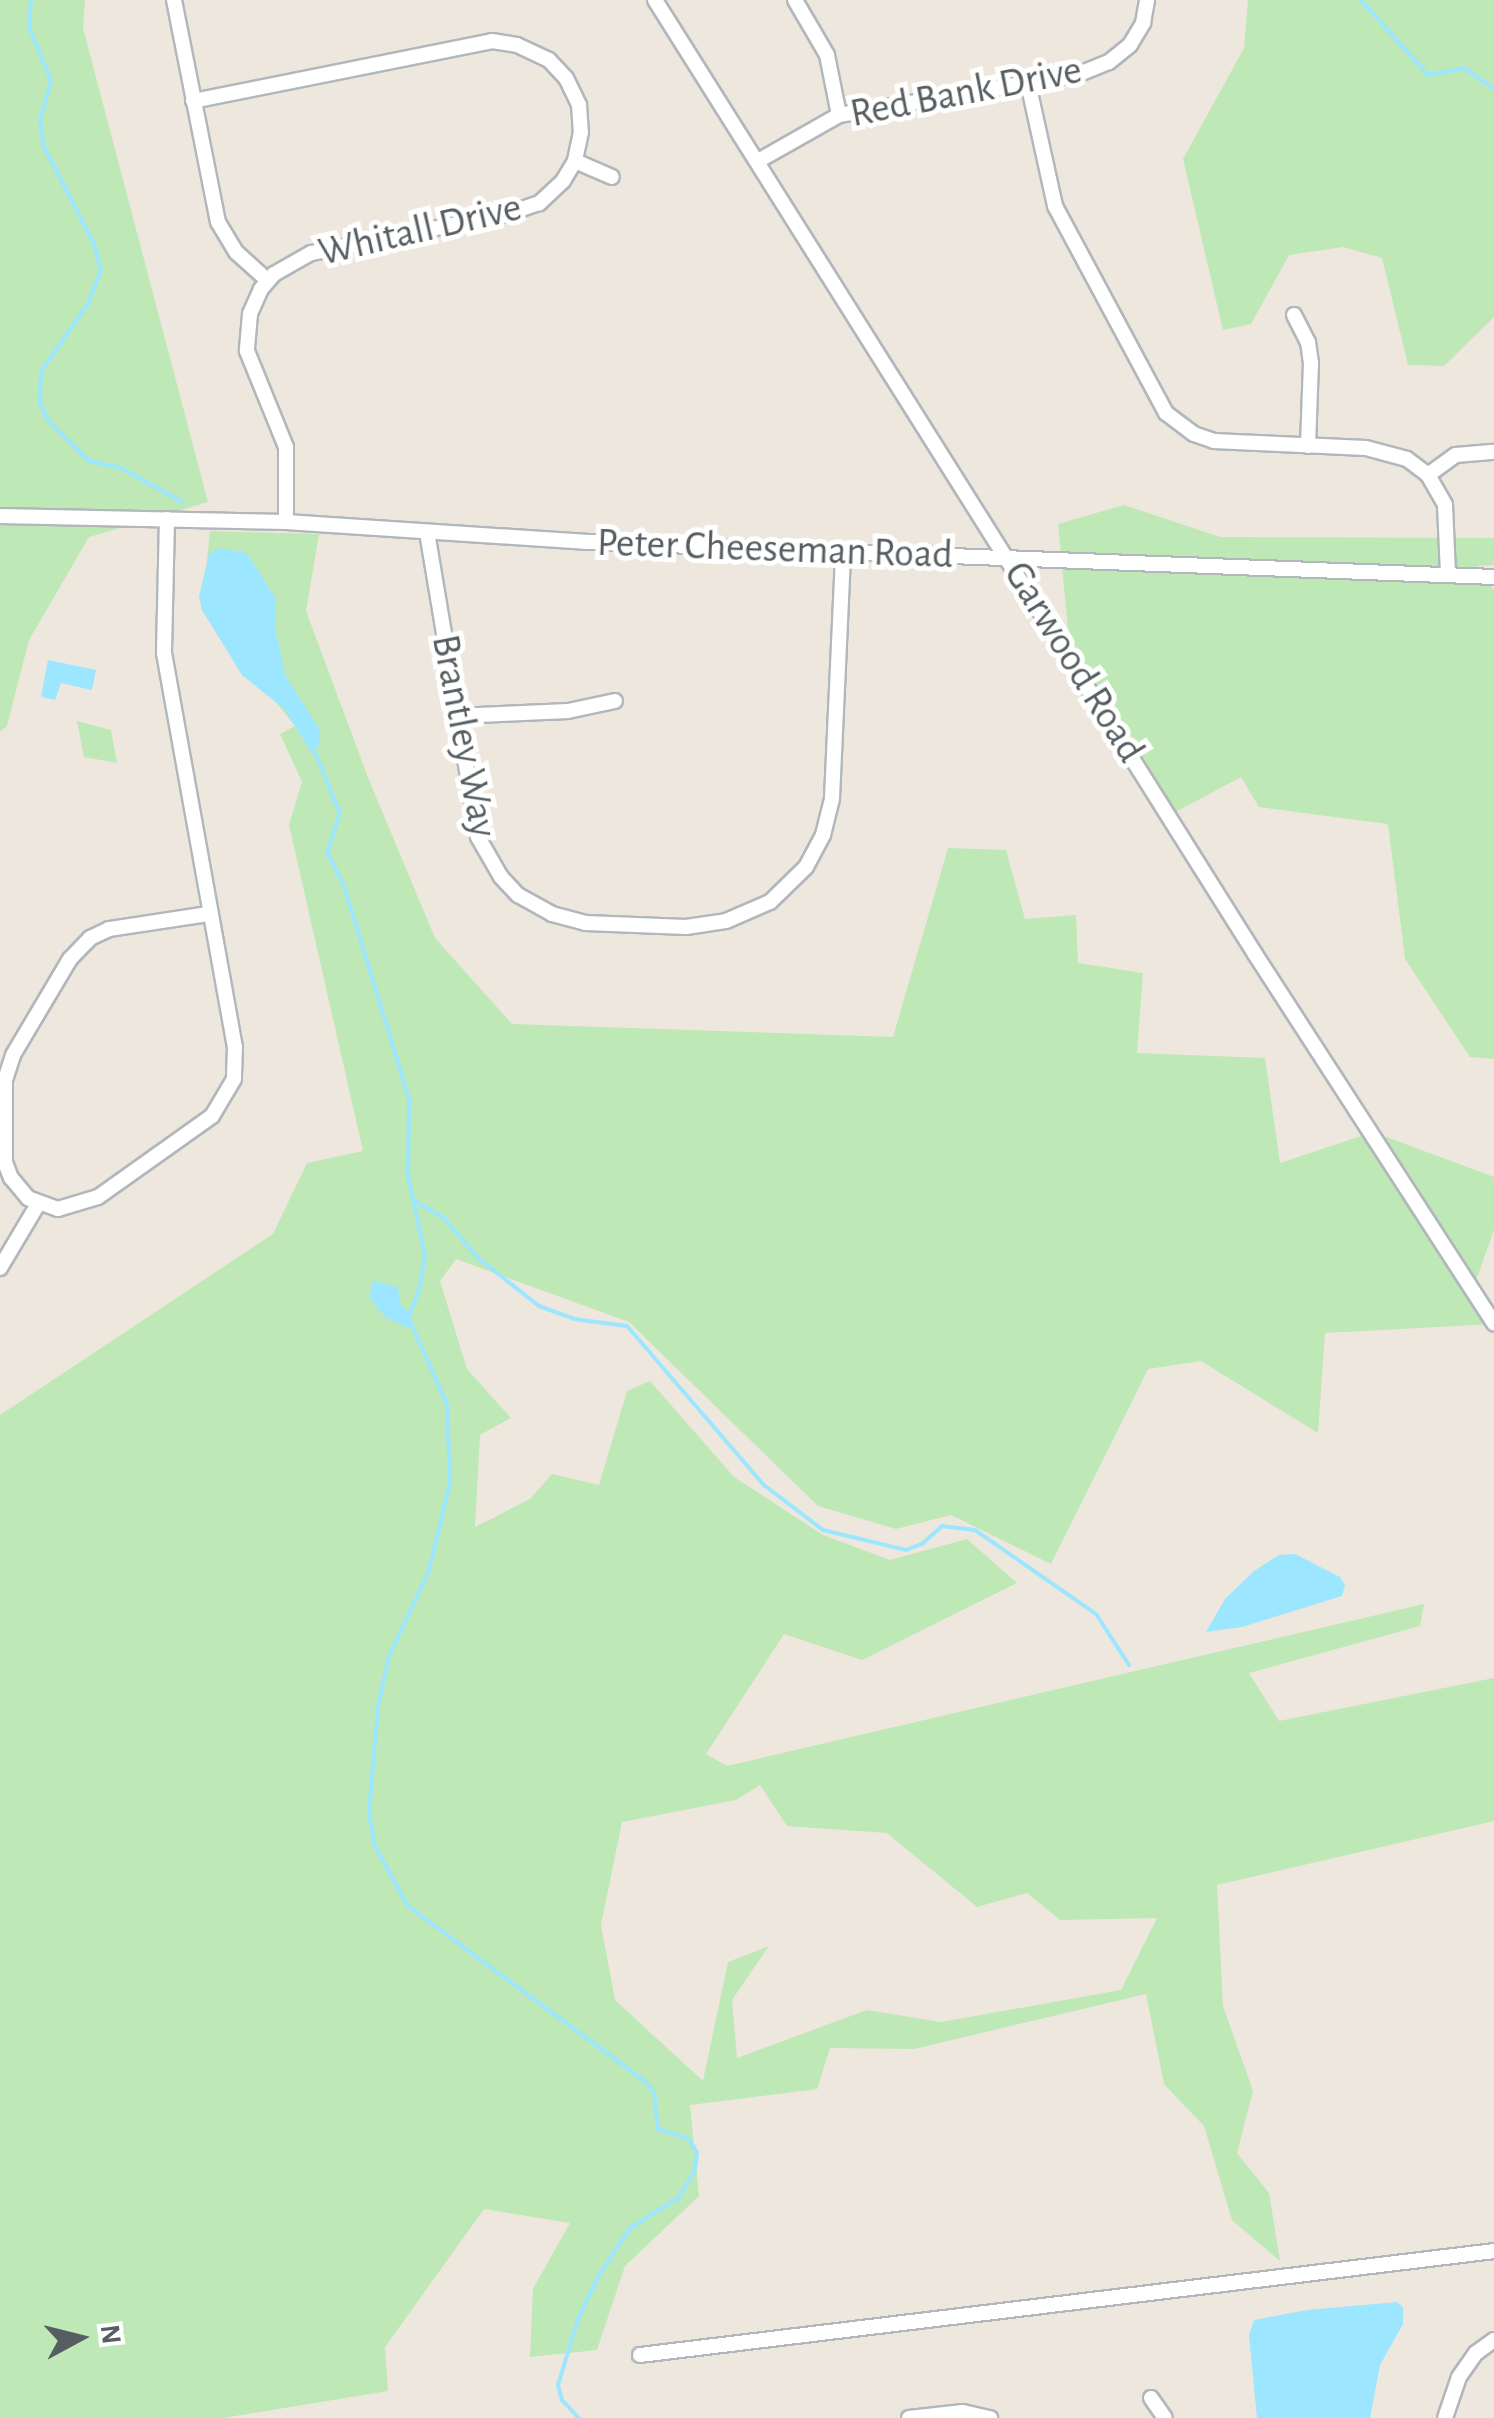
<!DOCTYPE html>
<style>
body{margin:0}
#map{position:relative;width:1494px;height:2418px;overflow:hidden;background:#ede7de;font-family:"Alegreya Sans",sans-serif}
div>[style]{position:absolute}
.green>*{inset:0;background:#bfe8b7}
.water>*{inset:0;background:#9ce6ff}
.stream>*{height:4px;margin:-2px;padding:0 2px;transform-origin:2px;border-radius:2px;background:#9ce6ff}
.roads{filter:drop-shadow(2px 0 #b1b7bb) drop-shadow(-2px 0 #b1b7bb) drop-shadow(0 2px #b1b7bb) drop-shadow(0 -2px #b1b7bb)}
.minor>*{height:14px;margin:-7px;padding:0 7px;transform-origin:7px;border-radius:7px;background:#fff}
span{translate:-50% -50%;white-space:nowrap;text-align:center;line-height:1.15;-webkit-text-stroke:10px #fff;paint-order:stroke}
.street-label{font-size:40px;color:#575e61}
.north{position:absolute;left:30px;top:2288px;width:100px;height:100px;-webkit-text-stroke:8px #fff;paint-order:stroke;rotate:83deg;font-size:28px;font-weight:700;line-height:40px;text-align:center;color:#575e61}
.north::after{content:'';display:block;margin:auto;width:35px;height:45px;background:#575e61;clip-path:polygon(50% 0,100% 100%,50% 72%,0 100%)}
</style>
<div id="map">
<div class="green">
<div style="clip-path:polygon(0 0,85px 0,83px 28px,208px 502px,89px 537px,29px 640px,7px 726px,0 732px)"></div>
<div style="clip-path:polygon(1248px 0,1494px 0,1494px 317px,1444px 366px,1408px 365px,1382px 258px,1343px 247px,1289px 255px,1251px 324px,1223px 330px,1183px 159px,1244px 48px)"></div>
<div style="clip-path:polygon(1124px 505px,1220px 537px,1494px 538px,1494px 565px,1477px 566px,1494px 590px,1494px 1059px,1470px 1057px,1405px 959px,1388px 824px,1259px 807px,1241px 777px,1166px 817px,1071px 660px,1058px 524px)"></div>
<div style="clip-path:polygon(evenodd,210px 531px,319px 534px,306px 611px,369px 780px,435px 938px,512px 1024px,893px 1037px,948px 848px,1006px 850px,1025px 919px,1076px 915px,1078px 963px,1143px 973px,1137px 1053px,1265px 1058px,1280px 1163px,1373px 1132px,1494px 1177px,1494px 1230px,1474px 1286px,1494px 1324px,1325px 1333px,1318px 1433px,1201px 1361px,1148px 1369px,1051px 1564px,951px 1515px,896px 1529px,818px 1506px,629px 1322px,456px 1259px,440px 1281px,467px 1369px,511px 1418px,480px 1435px,475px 1527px,530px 1499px,552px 1474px,599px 1485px,627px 1391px,650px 1381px,734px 1477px,823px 1535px,890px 1560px,967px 1539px,1017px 1583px,862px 1660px,784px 1634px,706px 1754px,727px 1766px,1424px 1604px,1420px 1626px,1249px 1673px,1279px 1721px,1494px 1678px,1494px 1821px,1217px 1885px,1223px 2006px,1253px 2091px,1237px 2153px,1269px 2193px,1280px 2261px,1232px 2220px,1204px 2126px,1164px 2084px,1146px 1994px,914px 2049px,830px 2048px,817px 2089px,690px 2105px,699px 2196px,625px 2266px,597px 2350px,530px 2357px,533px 2289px,570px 2223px,484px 2209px,385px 2347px,388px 2391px,223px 2418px,0 2418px,0 1415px,273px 1234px,307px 1163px,363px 1151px,289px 825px,302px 782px,280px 734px,295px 726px,202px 610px,210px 531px,760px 1785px,787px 1826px,887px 1833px,977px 1907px,1027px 1893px,1060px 1920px,1157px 1918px,1121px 1990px,941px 2022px,867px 2010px,737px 2058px,732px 2000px,769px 1946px,728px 1962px,703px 2081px,615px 2000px,601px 1925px,622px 1822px,736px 1800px,760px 1785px)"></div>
<div style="clip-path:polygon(77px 721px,111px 730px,117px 763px,84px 757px)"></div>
</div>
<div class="water">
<div style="clip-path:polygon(220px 548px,247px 553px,275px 597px,276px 632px,285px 675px,320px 730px,320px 743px,312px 753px,284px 709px,242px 675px,202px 610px,199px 597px,209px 554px)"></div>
<div style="clip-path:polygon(48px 660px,96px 670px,92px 690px,61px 683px,55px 700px,41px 697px)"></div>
<div style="clip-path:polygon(375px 1281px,398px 1287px,400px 1304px,412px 1315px,410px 1329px,385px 1317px,370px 1299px,371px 1284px)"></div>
<div style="clip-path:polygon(1295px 1554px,1340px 1577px,1345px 1585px,1342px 1596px,1242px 1627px,1206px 1632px,1225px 1599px,1254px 1571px,1279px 1555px)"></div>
<div style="clip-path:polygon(1397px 2302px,1403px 2307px,1403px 2324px,1380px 2365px,1370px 2418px,1257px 2418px,1249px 2335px,1254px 2320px,1307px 2310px)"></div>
</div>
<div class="stream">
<div style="left:31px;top:0;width:27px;rotate:94deg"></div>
<div style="left:29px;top:27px;width:58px;rotate:67.8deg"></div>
<div style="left:51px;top:81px;width:41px;rotate:105.8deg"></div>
<div style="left:40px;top:120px;width:27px;rotate:82deg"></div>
<div style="left:44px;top:147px;width:109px;rotate:62.7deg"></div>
<div style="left:94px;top:244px;width:27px;rotate:75deg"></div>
<div style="left:101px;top:270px;width:36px;rotate:111deg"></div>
<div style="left:88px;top:304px;width:82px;rotate:125deg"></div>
<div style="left:41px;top:371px;width:33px;rotate:92deg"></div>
<div style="left:40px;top:404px;width:20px;rotate:63deg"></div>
<div style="left:49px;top:422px;width:56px;rotate:44.3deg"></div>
<div style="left:89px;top:461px;width:33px;rotate:12deg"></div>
<div style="left:121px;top:468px;width:70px;rotate:29.1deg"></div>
<div style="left:1361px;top:0;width:101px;rotate:48.2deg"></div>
<div style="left:1428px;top:75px;width:37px;rotate:-11deg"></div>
<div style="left:1464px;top:68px;width:37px;rotate:35deg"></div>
<div style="left:313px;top:747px;width:72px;rotate:68.1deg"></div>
<div style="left:340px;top:814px;width:40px;rotate:108.9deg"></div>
<div style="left:327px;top:852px;width:38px;rotate:63deg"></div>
<div style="left:344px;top:886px;width:223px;rotate:73deg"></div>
<div style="left:409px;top:1099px;width:77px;rotate:90.7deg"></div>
<div style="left:408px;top:1176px;width:81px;rotate:77.9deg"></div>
<div style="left:425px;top:1255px;width:32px;rotate:99deg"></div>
<div style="left:420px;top:1287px;width:29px;rotate:110deg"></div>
<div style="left:414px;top:1201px;width:33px;rotate:29deg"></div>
<div style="left:443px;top:1217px;width:54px;rotate:49.5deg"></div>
<div style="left:478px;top:1258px;width:78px;rotate:38.2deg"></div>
<div style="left:539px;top:1306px;width:37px;rotate:20deg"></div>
<div style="left:574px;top:1319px;width:53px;rotate:7.5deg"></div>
<div style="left:627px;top:1326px;width:210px;rotate:49.3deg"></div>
<div style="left:764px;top:1485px;width:74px;rotate:37.3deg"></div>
<div style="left:823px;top:1530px;width:85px;rotate:13.5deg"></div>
<div style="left:906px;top:1550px;width:17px;rotate:-21deg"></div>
<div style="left:922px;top:1544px;width:27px;rotate:-42deg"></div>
<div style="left:942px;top:1526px;width:33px;rotate:7deg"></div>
<div style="left:975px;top:1530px;width:147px;rotate:34.8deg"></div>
<div style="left:1096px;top:1614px;width:61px;rotate:57.1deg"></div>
<div style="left:411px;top:1323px;width:90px;rotate:66.3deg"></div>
<div style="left:447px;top:1405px;width:77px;rotate:87.8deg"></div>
<div style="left:450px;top:1482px;width:91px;rotate:103.3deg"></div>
<div style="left:429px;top:1571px;width:94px;rotate:115.2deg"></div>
<div style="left:389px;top:1656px;width:51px;rotate:102.4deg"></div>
<div style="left:378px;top:1706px;width:107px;rotate:94.8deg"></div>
<div style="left:369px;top:1813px;width:34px;rotate:80deg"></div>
<div style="left:375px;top:1846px;width:68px;rotate:61.2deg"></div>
<div style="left:408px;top:1906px;width:292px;rotate:36.5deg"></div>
<div style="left:643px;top:2080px;width:16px;rotate:47deg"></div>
<div style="left:654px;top:2092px;width:37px;rotate:84deg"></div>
<div style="left:658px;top:2129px;width:33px;rotate:18deg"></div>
<div style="left:689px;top:2139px;width:16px;rotate:60deg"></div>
<div style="left:697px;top:2153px;width:17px;rotate:97deg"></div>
<div style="left:695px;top:2170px;width:33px;rotate:121deg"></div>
<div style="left:678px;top:2198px;width:57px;rotate:148deg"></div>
<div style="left:630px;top:2228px;width:56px;rotate:123.4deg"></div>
<div style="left:599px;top:2275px;width:49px;rotate:115.5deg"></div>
<div style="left:578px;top:2319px;width:69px;rotate:106.9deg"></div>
<div style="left:558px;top:2385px;width:16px;rotate:75deg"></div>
<div style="left:562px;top:2400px;width:25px;rotate:47deg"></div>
</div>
<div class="roads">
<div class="minor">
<div style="left:174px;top:0;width:226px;rotate:78.8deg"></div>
<div style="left:218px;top:222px;width:35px;rotate:59deg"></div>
<div style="left:236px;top:252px;width:42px;rotate:42.1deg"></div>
<div style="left:655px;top:0;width:1127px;rotate:57.83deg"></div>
<div style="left:1255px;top:954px;width:440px;rotate:57.1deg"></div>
<div style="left:795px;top:0;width:64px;rotate:59.8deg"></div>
<div style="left:827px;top:55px;width:61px;rotate:78.7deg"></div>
<div style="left:1028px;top:83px;width:126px;rotate:77.6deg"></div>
<div style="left:1055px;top:206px;width:235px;rotate:61.8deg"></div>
<div style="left:1166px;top:413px;width:35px;rotate:37deg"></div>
<div style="left:1194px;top:434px;width:21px;rotate:19deg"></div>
<div style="left:1214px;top:441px;width:152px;rotate:2.6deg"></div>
<div style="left:1366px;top:448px;width:42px;rotate:15deg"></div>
<div style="left:1407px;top:459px;width:26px;rotate:37deg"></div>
<div style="left:1428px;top:475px;width:34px;rotate:60deg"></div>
<div style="left:1445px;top:505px;width:70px;rotate:87.5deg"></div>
<div style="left:193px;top:101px;width:305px;rotate:-11.3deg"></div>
<div style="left:492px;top:41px;width:25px;rotate:9deg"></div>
<div style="left:517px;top:45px;width:35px;rotate:25deg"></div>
<div style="left:549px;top:60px;width:25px;rotate:47deg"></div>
<div style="left:566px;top:78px;width:30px;rotate:64deg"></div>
<div style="left:579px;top:105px;width:27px;rotate:86deg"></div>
<div style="left:581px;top:132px;width:30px;rotate:102deg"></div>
<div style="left:575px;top:161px;width:23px;rotate:121deg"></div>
<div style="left:563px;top:181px;width:33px;rotate:137deg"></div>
<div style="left:539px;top:203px;width:34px;rotate:161deg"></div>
<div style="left:507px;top:214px;width:200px;rotate:168.7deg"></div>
<div style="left:311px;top:253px;width:43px;rotate:150.4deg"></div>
<div style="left:274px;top:274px;width:20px;rotate:131deg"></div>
<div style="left:261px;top:289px;width:27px;rotate:114deg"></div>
<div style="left:250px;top:314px;width:37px;rotate:95deg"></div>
<div style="left:247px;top:351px;width:104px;rotate:67.9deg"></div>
<div style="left:286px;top:447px;width:75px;rotate:90deg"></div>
<div style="left:575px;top:161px;width:40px;rotate:23.4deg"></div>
<div style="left:758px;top:161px;width:93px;rotate:-29.6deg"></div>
<div style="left:839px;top:115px;width:243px;rotate:-9.7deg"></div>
<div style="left:1079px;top:74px;width:32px;rotate:-22deg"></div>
<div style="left:1109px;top:62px;width:27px;rotate:-39deg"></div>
<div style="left:1130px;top:45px;width:26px;rotate:-59deg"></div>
<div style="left:1143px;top:23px;width:23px;rotate:-80deg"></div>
<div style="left:1294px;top:315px;width:30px;rotate:63deg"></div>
<div style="left:1308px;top:342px;width:21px;rotate:82deg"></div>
<div style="left:1311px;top:363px;width:83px;rotate:92.1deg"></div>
<div style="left:1428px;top:475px;width:34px;rotate:-36deg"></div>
<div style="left:1456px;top:455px;width:38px;rotate:-5deg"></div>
<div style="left:0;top:516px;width:286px;rotate:1.2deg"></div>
<div style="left:286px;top:522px;width:303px;rotate:3.8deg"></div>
<div style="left:588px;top:542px;width:907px;rotate:2.21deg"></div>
<div style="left:167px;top:519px;width:134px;rotate:91.3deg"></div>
<div style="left:164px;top:653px;width:400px;rotate:79.8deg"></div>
<div style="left:235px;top:1047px;width:32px;rotate:92deg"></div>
<div style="left:234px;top:1079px;width:43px;rotate:120.7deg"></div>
<div style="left:212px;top:1116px;width:140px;rotate:144.6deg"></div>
<div style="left:98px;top:1197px;width:42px;rotate:163.3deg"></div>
<div style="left:58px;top:1209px;width:32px;rotate:-160deg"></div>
<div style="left:28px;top:1198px;width:26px;rotate:-130deg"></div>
<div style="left:11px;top:1178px;width:17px;rotate:-111deg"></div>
<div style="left:5px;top:1162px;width:82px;rotate:-90deg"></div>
<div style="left:5px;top:1080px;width:26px;rotate:-72deg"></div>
<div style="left:13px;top:1055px;width:112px;rotate:-59.3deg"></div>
<div style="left:70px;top:959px;width:29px;rotate:-46deg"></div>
<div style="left:90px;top:938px;width:21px;rotate:-25deg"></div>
<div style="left:109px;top:929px;width:100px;rotate:-8.6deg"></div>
<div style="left:427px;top:532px;width:309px;rotate:80.5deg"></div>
<div style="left:478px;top:837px;width:46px;rotate:60.1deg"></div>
<div style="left:501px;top:877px;width:25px;rotate:47deg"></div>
<div style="left:518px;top:895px;width:39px;rotate:29deg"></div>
<div style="left:552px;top:914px;width:35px;rotate:15deg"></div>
<div style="left:586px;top:923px;width:100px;rotate:2.3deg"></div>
<div style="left:686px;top:927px;width:40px;rotate:-8.5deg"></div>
<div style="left:726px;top:921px;width:48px;rotate:-23.4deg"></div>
<div style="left:770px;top:902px;width:50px;rotate:-44.2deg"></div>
<div style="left:806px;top:867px;width:36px;rotate:-62deg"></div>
<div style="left:823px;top:835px;width:38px;rotate:-76deg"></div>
<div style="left:832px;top:798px;width:246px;rotate:-87.4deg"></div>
<div style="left:456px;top:716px;width:112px;rotate:-2.6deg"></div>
<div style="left:568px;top:711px;width:48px;rotate:-12deg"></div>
<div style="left:0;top:1268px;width:74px;rotate:-59.3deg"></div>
<div style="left:640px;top:2355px;width:860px;rotate:-6.94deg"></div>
<div style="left:1151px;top:2398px;width:24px;rotate:55deg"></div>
<div style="left:909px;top:2418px;width:54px;rotate:-6.3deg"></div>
<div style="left:963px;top:2412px;width:28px;rotate:13deg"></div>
<div style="left:1445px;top:2418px;width:43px;rotate:-71.1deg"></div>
<div style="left:1459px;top:2377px;width:29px;rotate:-55deg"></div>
<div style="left:1476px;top:2353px;width:22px;rotate:-36deg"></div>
</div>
</div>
<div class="street-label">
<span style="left:966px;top:92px;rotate:-11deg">Red Bank Drive</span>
<span style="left:420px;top:230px;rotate:-13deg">Whitall Drive</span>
<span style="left:775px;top:549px;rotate:2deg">Peter Cheeseman Road</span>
<span style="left:1074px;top:662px;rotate:58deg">Garwood Road</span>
<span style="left:464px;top:736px;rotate:79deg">Brantley Way</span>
</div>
<div class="north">N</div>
</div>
